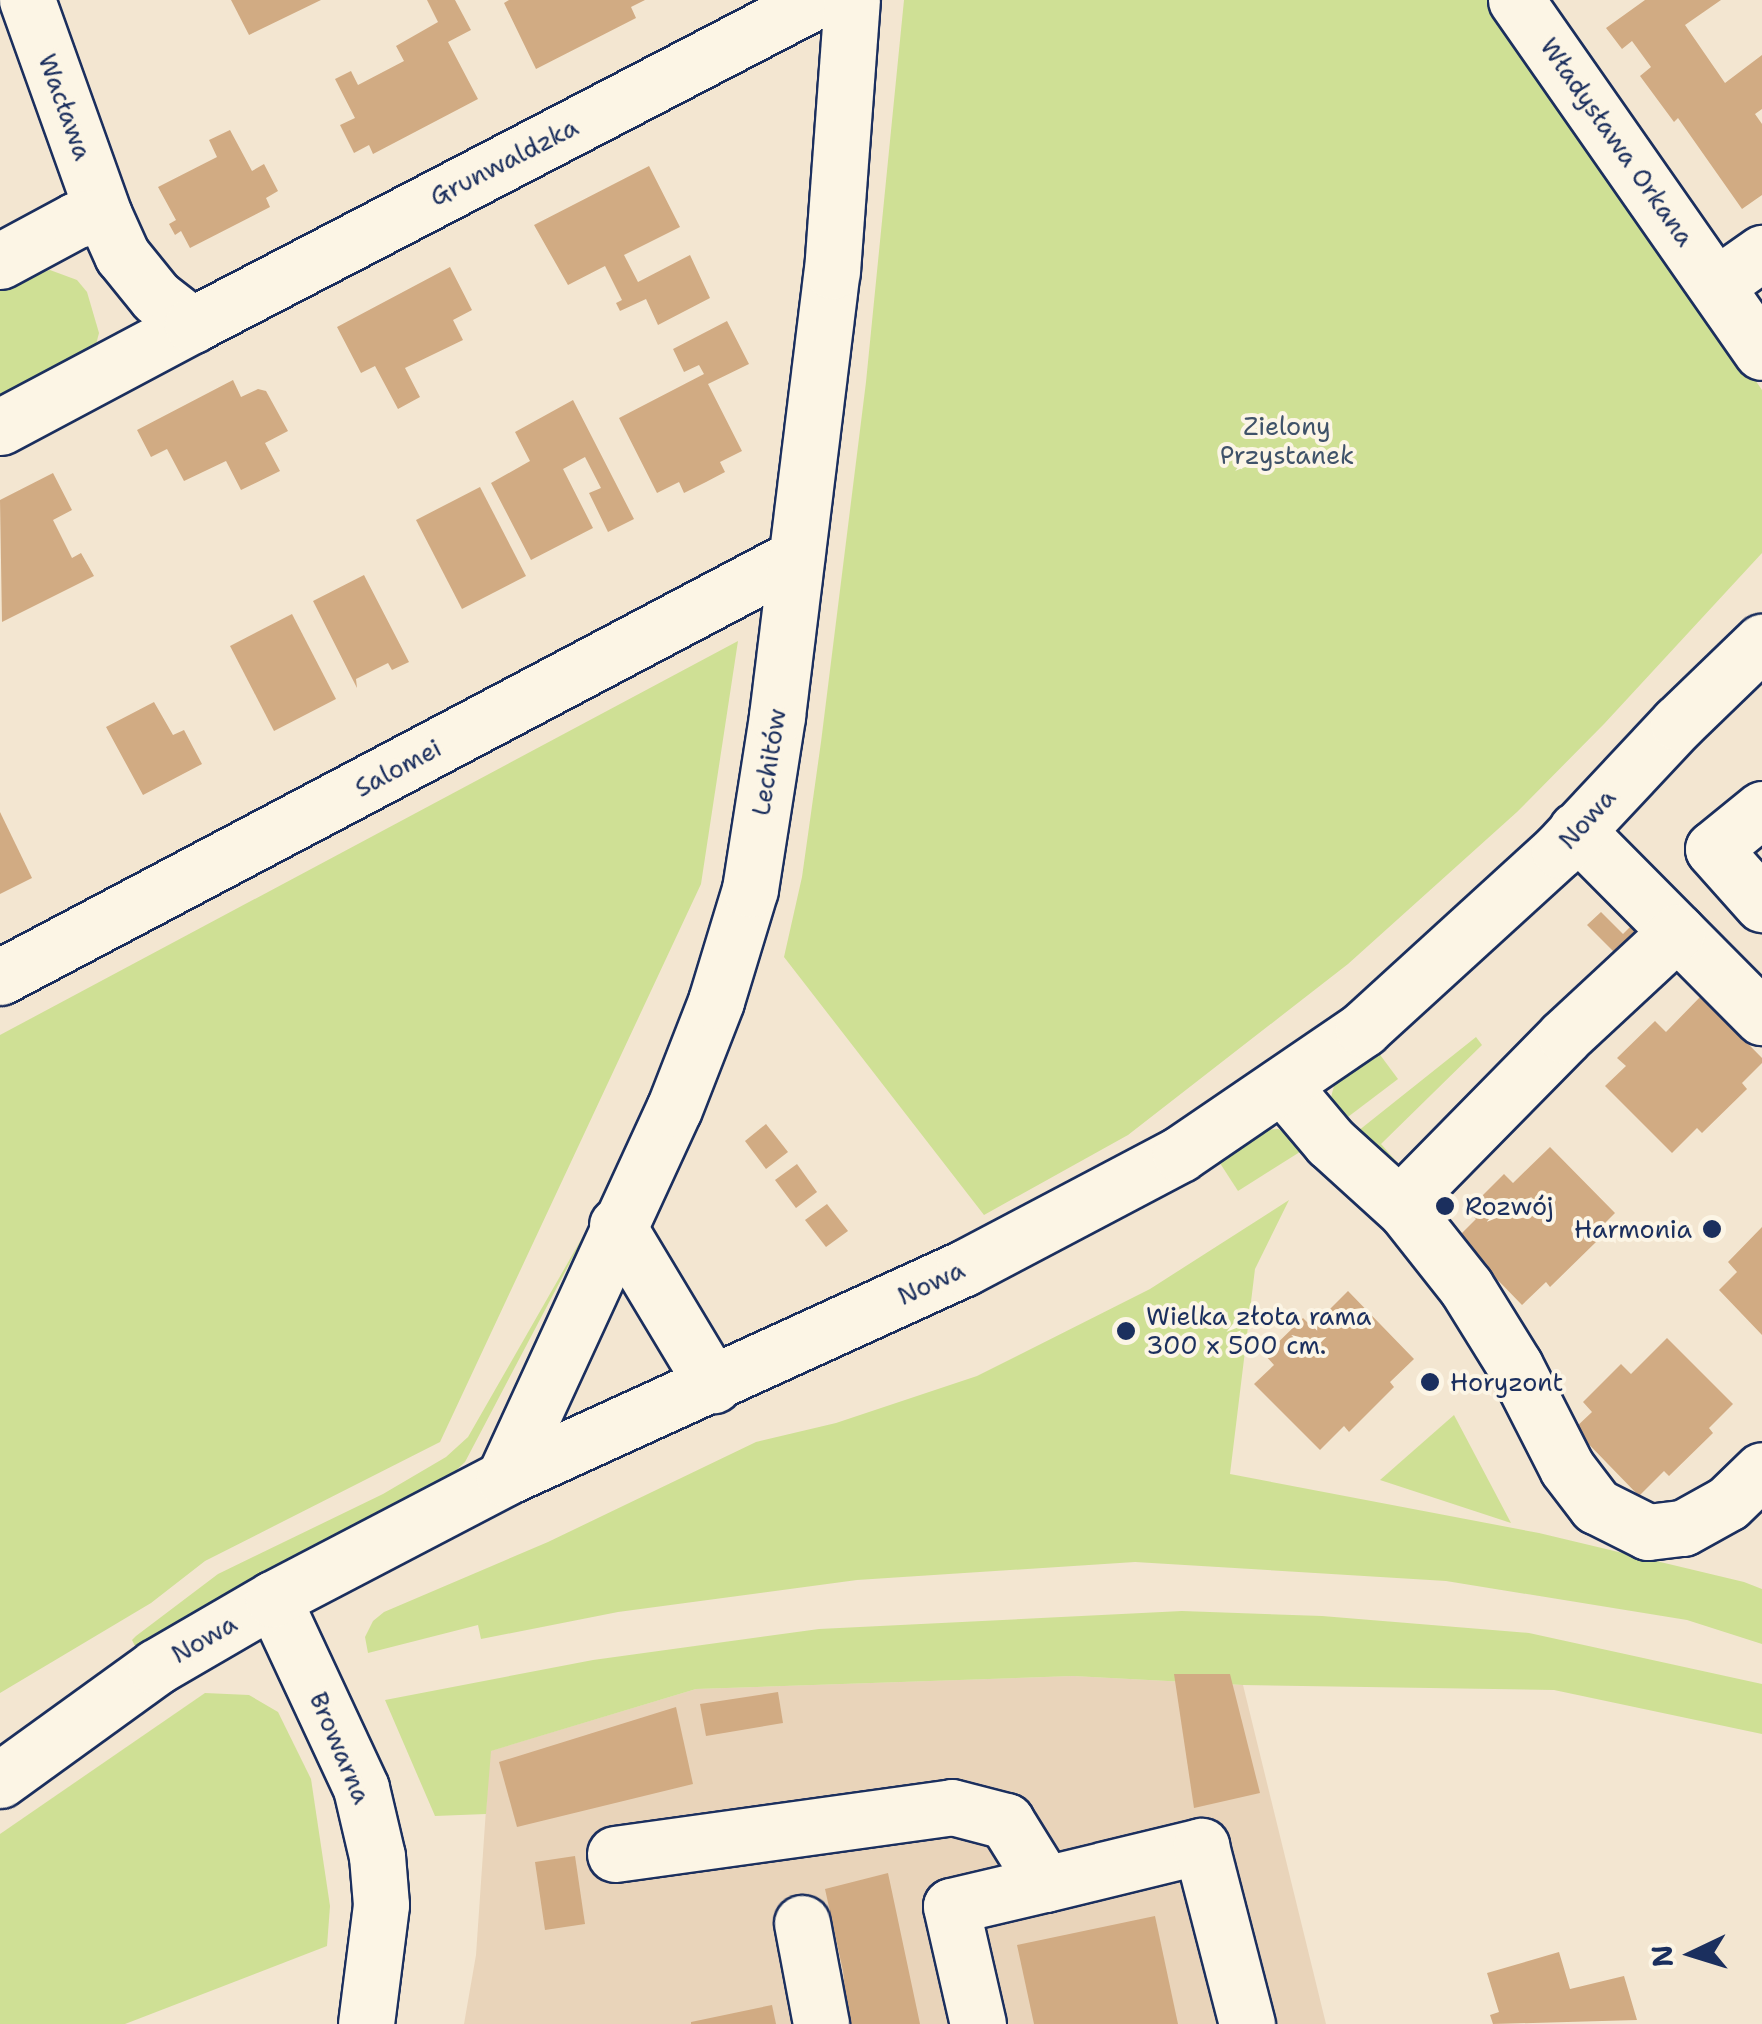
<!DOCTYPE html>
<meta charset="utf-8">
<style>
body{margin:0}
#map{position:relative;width:1762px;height:2024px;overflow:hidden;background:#f3e6d1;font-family:"Shantell Sans",sans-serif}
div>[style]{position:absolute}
.built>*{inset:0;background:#e9d4ba}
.green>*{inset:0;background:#cfe095}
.building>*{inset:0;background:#d1ab83}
.roads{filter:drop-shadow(2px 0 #1b2f5e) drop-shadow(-2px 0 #1b2f5e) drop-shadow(0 2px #1b2f5e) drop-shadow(0 -2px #1b2f5e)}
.minor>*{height:55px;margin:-27.5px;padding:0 27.5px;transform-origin:27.5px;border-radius:27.5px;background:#fcf5e5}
.dots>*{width:28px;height:28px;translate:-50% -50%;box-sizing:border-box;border:5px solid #fcf5e5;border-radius:50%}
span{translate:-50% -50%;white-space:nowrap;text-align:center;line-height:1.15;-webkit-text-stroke:8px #fcf5e5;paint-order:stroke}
.street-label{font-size:25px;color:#1b2f5e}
.park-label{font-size:25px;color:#3f5269}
.poi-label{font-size:25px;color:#1b2f5e}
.left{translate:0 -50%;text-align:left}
.right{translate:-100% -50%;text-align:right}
.north{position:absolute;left:1642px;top:1904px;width:100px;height:100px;-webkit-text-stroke:8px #fcf5e5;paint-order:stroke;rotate:266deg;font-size:28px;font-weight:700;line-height:40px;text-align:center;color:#1b2f5e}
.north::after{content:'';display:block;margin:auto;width:35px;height:45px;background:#1b2f5e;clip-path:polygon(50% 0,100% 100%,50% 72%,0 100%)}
</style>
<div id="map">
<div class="built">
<div style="clip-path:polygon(1073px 1676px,1243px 1685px,1326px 2024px,464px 2024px,476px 1955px,490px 1751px,696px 1689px)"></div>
</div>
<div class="green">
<div style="clip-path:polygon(904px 0,1495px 0,1762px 390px,1762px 553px,1604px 724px,1517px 812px,1348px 964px,1128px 1135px,984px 1215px,784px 957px,802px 877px,821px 742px,866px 382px)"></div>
<div style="clip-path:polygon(50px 270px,77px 280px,87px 292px,99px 333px,93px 356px,0 413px,0 286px)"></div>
<div style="clip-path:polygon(738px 641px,701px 884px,440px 1442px,205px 1561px,151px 1603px,0 1693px,0 1035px)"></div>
<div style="clip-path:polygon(1476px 1037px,1482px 1045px,1381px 1144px,1402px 1168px,1401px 1176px,1348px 1139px)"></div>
<div style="clip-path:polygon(1375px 1048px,1398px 1079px,1336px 1126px,1329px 1105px,1335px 1082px)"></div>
<div style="clip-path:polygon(1278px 1129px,1311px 1145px,1238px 1191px,1216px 1157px,1262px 1130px)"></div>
<div style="clip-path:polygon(1289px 1200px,1255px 1269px,1230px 1474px,1539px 1533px,1744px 1582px,1762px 1589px,1762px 1644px,1687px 1620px,1446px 1581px,1135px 1562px,857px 1580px,618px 1612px,481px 1639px,478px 1625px,368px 1653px,365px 1637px,373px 1621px,384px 1612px,548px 1542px,756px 1442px,836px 1423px,977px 1376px,1150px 1289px)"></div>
<div style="clip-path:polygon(594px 1217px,465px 1462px,450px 1476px,366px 1522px,227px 1592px,138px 1652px,132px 1640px,136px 1636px,218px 1574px,383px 1494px,446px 1457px,468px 1437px)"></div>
<div style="clip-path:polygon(1454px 1415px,1511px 1523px,1380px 1480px)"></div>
<div style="clip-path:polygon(1182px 1611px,1322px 1616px,1529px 1633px,1762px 1684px,1762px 1734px,1554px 1690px,1243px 1685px,1073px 1676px,696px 1689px,491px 1751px,486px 1814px,435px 1816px,385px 1700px,593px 1660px,819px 1629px)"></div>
<div style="clip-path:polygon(205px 1693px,249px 1695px,278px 1712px,311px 1779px,330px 1906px,327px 1946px,125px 2024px,0 2024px,0 1834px)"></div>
</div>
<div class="building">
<div style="clip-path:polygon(231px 0,321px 0,249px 35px)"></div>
<div style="clip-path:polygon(427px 0,455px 0,471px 30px,448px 42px,478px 99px,373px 154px,369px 145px,354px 153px,340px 125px,355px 118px,335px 79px,351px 71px,358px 85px,404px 61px,396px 46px,438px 22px)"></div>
<div style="clip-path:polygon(509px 0,645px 0,631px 7px,636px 18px,536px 69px,504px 3px)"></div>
<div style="clip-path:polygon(1645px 0,1721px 0,1685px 25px,1725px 83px,1762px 55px,1762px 109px,1755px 114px,1762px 124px,1762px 195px,1742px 209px,1678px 118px,1674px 122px,1640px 76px,1651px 67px,1632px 41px,1622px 49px,1606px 28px)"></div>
<div style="clip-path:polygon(230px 130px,252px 171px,264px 164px,278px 191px,266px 198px,270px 207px,190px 248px,181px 231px,175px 235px,169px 224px,176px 220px,158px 187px,217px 157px,209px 140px)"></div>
<div style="clip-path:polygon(649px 166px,680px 227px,624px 255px,638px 282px,690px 255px,710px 298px,658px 325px,646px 299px,620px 311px,616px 303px,622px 300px,605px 266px,568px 285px,534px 225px)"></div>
<div style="clip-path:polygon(450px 267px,472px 310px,453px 320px,463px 340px,405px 368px,420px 397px,398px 409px,375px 366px,361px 373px,337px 327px)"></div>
<div style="clip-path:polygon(727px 321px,749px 364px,708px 384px,742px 451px,720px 462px,725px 472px,706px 482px,684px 493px,679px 482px,657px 493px,619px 418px,704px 374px,699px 365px,684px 372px,673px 349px)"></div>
<div style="clip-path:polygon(233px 380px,241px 397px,258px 389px,266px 391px,288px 431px,265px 443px,280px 471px,241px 490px,226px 461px,184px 481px,167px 449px,151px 457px,137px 430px)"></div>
<div style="clip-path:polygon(573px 400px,634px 519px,608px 532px,589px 493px,601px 488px,585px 457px,563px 469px,593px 528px,531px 560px,491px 483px,530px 461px,515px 432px)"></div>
<div style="clip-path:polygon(53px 473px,72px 510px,53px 520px,72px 558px,81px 553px,94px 576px,2px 622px,0 500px)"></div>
<div style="clip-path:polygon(480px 487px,526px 576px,462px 609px,416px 520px)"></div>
<div style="clip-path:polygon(364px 575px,409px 662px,392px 670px,388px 663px,356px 679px,357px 688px,313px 601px)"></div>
<div style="clip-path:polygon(292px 614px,336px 699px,274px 731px,230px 646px)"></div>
<div style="clip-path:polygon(154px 702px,173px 735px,184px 730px,202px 764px,143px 795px,106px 727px)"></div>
<div style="clip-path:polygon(0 812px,32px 878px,0 894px)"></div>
<div style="clip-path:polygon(1601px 912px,1623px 934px,1639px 918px,1651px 931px,1622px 960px,1587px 925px)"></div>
<div style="clip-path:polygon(1701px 996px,1762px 1058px,1762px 1063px,1742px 1083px,1747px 1089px,1702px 1133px,1697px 1128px,1672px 1153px,1605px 1086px,1626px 1066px,1617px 1058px,1655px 1021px,1666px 1032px)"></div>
<div style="clip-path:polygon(766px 1124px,788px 1152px,766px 1169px,745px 1141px)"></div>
<div style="clip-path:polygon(1550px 1147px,1615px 1213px,1591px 1237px,1596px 1242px,1550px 1287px,1546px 1282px,1522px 1305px,1457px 1238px,1476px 1219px,1467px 1211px,1504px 1174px,1513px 1183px)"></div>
<div style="clip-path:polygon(797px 1164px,817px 1192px,796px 1208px,775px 1180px)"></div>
<div style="clip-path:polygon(827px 1204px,848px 1231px,826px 1247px,805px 1220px)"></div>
<div style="clip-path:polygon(1762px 1227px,1762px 1335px,1719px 1290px,1737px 1272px,1728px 1262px)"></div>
<div style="clip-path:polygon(1348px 1291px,1414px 1359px,1390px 1382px,1394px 1387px,1349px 1432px,1344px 1426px,1320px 1450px,1254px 1384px,1274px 1365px,1265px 1355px,1303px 1318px,1312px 1327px)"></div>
<div style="clip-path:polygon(1667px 1338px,1733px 1404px,1709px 1428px,1713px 1433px,1669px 1476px,1664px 1471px,1639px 1496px,1574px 1429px,1592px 1412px,1583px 1402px,1621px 1364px,1631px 1374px)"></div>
<div style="clip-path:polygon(1174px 1674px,1230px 1674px,1260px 1793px,1194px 1808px)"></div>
<div style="clip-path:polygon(778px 1692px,783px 1723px,706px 1736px,700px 1704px)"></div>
<div style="clip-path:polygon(676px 1707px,693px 1784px,517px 1827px,499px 1762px)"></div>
<div style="clip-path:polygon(575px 1856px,585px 1924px,545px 1930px,535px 1862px)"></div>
<div style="clip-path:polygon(888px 1873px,920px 2024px,846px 2024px,838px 1986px,844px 1980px,843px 1971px,825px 1889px)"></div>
<div style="clip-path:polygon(1155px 1916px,1178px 2024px,1034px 2024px,1017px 1945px)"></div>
<div style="clip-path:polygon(1559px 1952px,1570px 1989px,1624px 1976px,1637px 2020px,1493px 2024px,1490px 2015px,1499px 2012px,1487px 1973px)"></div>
<div style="clip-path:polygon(772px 2005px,776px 2024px,691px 2024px,691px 2022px)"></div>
</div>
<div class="roads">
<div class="minor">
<div style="left:27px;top:0;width:228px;rotate:70.3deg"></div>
<div style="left:1516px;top:0;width:429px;rotate:55.1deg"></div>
<div style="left:0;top:261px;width:86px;rotate:-28.3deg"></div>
<div style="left:76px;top:220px;width:28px;rotate:-10deg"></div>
<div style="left:104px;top:215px;width:44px;rotate:65.8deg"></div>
<div style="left:122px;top:255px;width:54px;rotate:51deg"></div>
<div style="left:156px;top:297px;width:46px;rotate:37.9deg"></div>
<div style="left:192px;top:325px;width:217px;rotate:152deg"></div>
<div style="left:1718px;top:284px;width:54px;rotate:-35.2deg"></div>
<div style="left:192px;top:325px;width:704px;rotate:-27.47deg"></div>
<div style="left:1762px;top:809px;width:63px;rotate:140.8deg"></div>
<div style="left:1713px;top:849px;width:74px;rotate:48.3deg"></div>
<div style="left:1576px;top:830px;width:264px;rotate:45.2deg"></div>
<div style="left:0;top:977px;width:900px;rotate:-27.82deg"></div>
<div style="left:1282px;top:1085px;width:75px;rotate:49.9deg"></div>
<div style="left:1330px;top:1142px;width:101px;rotate:42.2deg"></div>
<div style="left:1405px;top:1210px;width:98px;rotate:51.6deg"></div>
<div style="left:1466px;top:1287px;width:93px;rotate:58.2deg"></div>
<div style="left:1515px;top:1366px;width:114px;rotate:63deg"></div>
<div style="left:1567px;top:1468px;width:48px;rotate:52.7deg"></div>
<div style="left:1596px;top:1506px;width:58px;rotate:26.6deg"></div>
<div style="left:1648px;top:1532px;width:35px;rotate:-7deg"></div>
<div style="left:1683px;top:1528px;width:51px;rotate:-29.1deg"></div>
<div style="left:1728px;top:1503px;width:47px;rotate:-44.1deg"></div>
<div style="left:1400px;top:1204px;width:235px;rotate:-45.5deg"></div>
<div style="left:1565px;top:1036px;width:153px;rotate:-42.9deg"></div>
<div style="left:617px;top:1225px;width:187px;rotate:59deg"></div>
<div style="left:504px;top:1478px;width:406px;rotate:-65.3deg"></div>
<div style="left:674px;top:1109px;width:116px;rotate:-68.7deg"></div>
<div style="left:716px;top:1001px;width:117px;rotate:-73.1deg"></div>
<div style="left:750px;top:889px;width:175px;rotate:-81.1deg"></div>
<div style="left:777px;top:716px;width:448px;rotate:-83deg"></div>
<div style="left:832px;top:271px;width:272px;rotate:-85.8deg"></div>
<div style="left:273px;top:1599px;width:208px;rotate:65deg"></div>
<div style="left:361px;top:1788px;width:70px;rotate:76.8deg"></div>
<div style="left:377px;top:1856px;width:49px;rotate:85.3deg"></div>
<div style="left:381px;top:1905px;width:120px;rotate:97.2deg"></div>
<div style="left:0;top:1780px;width:193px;rotate:-35.9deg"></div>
<div style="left:156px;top:1667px;width:135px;rotate:-30.2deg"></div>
<div style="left:273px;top:1599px;width:261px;rotate:-27.6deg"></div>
<div style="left:504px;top:1478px;width:506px;rotate:-24.54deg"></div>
<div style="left:964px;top:1268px;width:244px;rotate:-27.8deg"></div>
<div style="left:1180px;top:1154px;width:222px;rotate:-34.3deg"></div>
<div style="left:1363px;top:1029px;width:265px;rotate:-42.4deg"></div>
<div style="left:1559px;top:850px;width:174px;rotate:-46.9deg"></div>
<div style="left:1678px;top:723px;width:117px;rotate:-44deg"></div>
<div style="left:615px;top:1854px;width:340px;rotate:-7.9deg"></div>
<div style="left:952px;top:1807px;width:56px;rotate:14.5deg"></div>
<div style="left:1006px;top:1821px;width:74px;rotate:58.2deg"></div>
<div style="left:1045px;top:1884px;width:161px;rotate:-13.7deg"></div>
<div style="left:1201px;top:1846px;width:184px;rotate:75.5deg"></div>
<div style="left:802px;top:1923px;width:103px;rotate:79.3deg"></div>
<div style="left:978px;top:2024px;width:121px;rotate:-102.9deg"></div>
<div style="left:951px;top:1906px;width:97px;rotate:-13.2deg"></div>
</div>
</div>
<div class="dots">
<div style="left:1445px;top:1206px;background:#1b2f5e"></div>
<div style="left:1712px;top:1229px;background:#1b2f5e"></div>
<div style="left:1126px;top:1331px;background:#1b2f5e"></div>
<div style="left:1430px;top:1382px;background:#1b2f5e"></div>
</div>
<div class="street-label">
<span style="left:65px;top:107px;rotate:70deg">Wacława</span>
<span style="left:1617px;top:142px;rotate:55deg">Władysława Orkana</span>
<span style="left:504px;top:162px;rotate:-27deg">Grunwaldzka</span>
<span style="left:769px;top:762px;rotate:-81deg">Lechitów</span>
<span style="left:398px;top:768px;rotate:-28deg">Salomei</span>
<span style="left:1587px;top:819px;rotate:-48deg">Nowa</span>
<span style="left:931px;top:1283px;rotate:-25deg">Nowa</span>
<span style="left:204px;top:1639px;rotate:-30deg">Nowa</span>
<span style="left:340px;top:1748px;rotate:67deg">Browarna</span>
</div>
<div class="park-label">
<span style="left:1287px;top:441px">Zielony<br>Przystanek</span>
</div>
<div class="poi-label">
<span class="left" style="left:1465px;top:1206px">Rozwój</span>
<span class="right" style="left:1692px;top:1229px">Harmonia</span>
<span class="left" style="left:1146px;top:1331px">Wielka złota rama<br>300 x 500 cm.</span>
<span class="left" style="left:1450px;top:1382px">Horyzont</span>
</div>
<div class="north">N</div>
</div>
